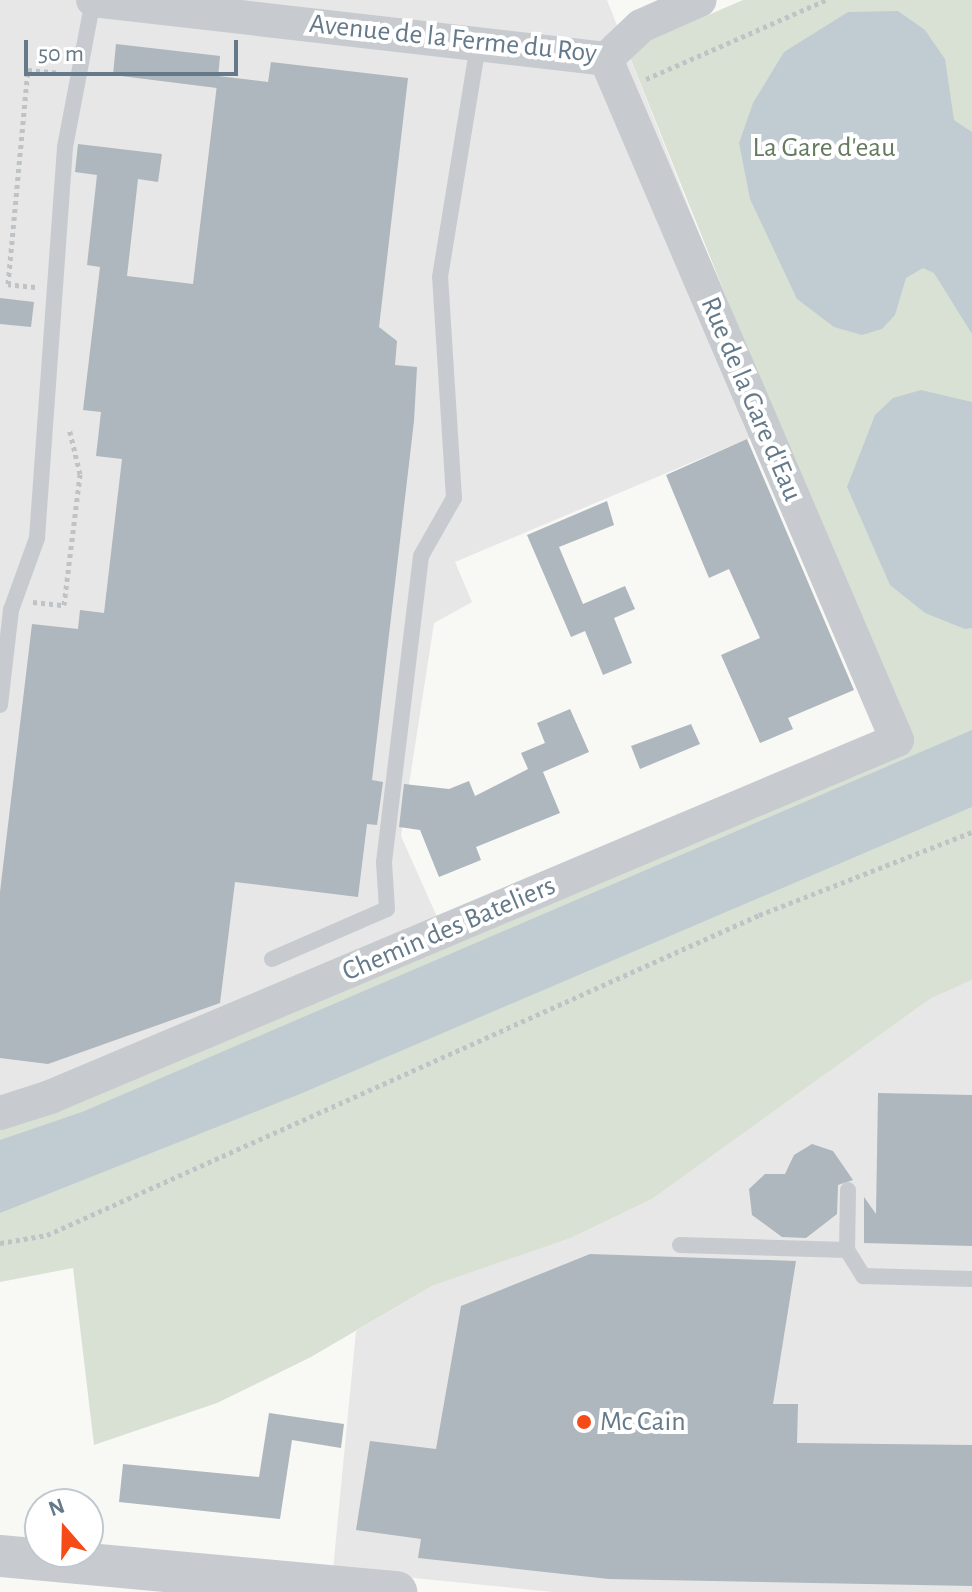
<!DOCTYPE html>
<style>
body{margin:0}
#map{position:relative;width:972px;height:1592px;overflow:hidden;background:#f8f8f5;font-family:"Alegreya Sans",sans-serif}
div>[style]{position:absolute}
.built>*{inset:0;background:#e6e7e6}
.green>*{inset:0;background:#d9e1d5}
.water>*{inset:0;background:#c0ccd1}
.building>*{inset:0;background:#aeb7bd}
.path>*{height:5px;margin-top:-2.5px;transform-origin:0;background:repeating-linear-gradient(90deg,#c0c3c5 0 4px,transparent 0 8px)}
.service>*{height:16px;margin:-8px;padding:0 8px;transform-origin:8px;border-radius:8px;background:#c7cbcf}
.minor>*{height:34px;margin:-17px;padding:0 17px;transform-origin:17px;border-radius:17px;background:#c7cbcf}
.tertiary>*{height:42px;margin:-21px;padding:0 21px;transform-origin:21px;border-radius:21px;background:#c7cbcf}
.dots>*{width:22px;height:22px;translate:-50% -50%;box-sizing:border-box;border:4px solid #fff;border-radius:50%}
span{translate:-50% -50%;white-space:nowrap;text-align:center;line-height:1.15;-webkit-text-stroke:8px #fff;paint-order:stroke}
.street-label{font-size:28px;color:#647989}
.park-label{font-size:28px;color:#657a5f}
.poi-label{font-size:28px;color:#647989}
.left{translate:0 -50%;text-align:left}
.north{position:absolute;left:24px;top:1488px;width:80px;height:80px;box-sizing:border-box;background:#fff;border:2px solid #c1c9d0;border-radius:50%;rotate:340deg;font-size:22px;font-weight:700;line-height:32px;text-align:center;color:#647989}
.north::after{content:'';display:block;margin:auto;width:28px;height:36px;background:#f54b17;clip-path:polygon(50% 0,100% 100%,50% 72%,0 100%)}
.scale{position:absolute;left:24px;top:40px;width:214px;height:36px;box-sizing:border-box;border:4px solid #647989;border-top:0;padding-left:10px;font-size:24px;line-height:28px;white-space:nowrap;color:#647989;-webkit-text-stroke:6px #fff;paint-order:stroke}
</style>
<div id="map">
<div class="built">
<div style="clip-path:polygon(0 0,607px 0,768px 408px,752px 437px,455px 562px,472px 602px,434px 623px,401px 836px,449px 944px,0 1124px)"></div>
<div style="clip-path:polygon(972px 980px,972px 1592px,554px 1592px,333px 1570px,356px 1331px,432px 1286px,571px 1238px,652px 1199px,930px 999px)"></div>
</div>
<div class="green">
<div style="clip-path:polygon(743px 0,972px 0,972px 980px,930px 999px,652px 1199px,571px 1238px,432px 1286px,311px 1357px,217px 1403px,94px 1445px,73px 1268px,0 1282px,0 1124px,907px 747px,627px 50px)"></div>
</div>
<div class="water">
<div style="clip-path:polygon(898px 11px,925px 30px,945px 59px,954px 120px,972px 132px,972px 334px,934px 273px,923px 268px,906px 278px,895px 315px,882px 329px,862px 335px,834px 327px,797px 299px,750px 199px,739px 143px,753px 103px,784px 52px,848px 12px)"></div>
<div style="clip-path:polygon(921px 390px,972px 402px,972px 628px,965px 629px,925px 613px,890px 585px,847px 487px,875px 415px,893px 398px)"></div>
<div style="clip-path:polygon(972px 730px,972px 807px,300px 1094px,0 1213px,0 1140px,82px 1112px)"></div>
</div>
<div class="building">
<div style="clip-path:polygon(116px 44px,220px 56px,217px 88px,113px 75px)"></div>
<div style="clip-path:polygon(271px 62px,408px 78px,379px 327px,397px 341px,395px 365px,417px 367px,414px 421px,372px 780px,383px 782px,377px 825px,367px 824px,358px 897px,235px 882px,220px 1003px,48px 1064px,0 1058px,0 892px,32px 624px,78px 629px,80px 610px,104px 613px,122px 459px,96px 456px,101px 412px,83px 410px,100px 267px,87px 265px,97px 175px,75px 172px,78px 144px,162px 154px,158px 182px,138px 179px,127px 276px,193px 284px,218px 76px,268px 82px)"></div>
<div style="clip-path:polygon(0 298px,34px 302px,31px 327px,0 324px)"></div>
<div style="clip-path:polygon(747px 439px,854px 690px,788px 718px,793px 729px,760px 743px,721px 655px,760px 638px,729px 569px,709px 578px,666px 475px)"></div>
<div style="clip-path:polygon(607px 501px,614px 525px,559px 547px,583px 604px,625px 586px,635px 609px,614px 618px,632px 663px,603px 675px,585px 631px,571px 637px,527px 535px)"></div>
<div style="clip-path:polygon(570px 709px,589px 752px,543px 772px,560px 813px,476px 847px,481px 860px,439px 877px,420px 830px,399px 827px,404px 784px,449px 789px,469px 781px,475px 796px,528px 769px,521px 753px,545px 743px,537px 723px)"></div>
<div style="clip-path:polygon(691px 724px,700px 744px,640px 769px,631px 746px)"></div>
<div style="clip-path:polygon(878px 1093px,972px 1095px,972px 1246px,864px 1243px,864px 1197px,876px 1214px)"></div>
<div style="clip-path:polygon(812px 1144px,833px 1151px,853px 1180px,838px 1185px,837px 1214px,806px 1238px,782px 1237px,752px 1215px,749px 1189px,765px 1174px,785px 1174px,794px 1155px)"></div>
<div style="clip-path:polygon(590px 1254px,796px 1261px,773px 1404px,798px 1404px,797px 1443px,972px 1445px,972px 1586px,609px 1579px,418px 1558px,421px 1539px,356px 1530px,370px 1441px,436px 1449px,461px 1306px)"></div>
<div style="clip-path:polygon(269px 1413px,344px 1424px,341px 1448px,292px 1440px,280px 1519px,119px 1502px,123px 1464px,259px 1477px)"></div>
</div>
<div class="path">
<div style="left:646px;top:79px;width:197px;rotate:-23.7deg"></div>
<div style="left:35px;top:287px;width:27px;rotate:-174deg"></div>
<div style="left:8px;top:284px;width:215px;rotate:-84.7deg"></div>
<div style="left:28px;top:70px;width:32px;rotate:5deg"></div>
<div style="left:33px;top:602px;width:31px;rotate:6deg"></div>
<div style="left:64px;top:605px;width:132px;rotate:-83deg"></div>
<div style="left:80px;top:474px;width:47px;rotate:-103.4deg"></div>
<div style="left:0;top:1243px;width:48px;rotate:-9.7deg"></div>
<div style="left:47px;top:1235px;width:781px;rotate:-24.2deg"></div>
<div style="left:759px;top:915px;width:229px;rotate:-21.3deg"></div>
</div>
<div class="service">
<div style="left:0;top:705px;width:96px;rotate:-83.4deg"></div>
<div style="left:11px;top:610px;width:77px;rotate:-70.1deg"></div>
<div style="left:37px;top:538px;width:392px;rotate:-85.9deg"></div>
<div style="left:65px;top:147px;width:150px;rotate:-79.2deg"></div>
<div style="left:272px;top:959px;width:125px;rotate:-23.5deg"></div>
<div style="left:387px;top:909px;width:47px;rotate:-93.7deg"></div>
<div style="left:384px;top:862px;width:308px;rotate:-83.1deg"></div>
<div style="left:421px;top:556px;width:67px;rotate:-60.4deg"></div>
<div style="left:454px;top:498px;width:221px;rotate:-93.6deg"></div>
<div style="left:440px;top:277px;width:236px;rotate:-80.7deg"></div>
<div style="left:680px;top:1245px;width:167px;rotate:1.7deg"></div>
<div style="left:847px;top:1250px;width:31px;rotate:58deg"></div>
<div style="left:863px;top:1276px;width:109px;rotate:1.6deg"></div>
<div style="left:847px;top:1250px;width:60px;rotate:-89deg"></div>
</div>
<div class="minor">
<div style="left:93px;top:0;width:516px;rotate:6.56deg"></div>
<div style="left:606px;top:59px;width:48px;rotate:-43.3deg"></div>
<div style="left:641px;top:26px;width:64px;rotate:-23.8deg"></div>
<div style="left:0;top:1113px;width:52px;rotate:-17.7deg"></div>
<div style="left:50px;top:1097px;width:919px;rotate:-22.85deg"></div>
<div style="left:897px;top:740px;width:741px;rotate:-113.14deg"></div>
</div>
<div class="tertiary">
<div style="left:0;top:1556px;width:398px;rotate:5.2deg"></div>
</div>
<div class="dots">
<div style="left:584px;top:1422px;background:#f54b17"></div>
</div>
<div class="street-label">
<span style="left:453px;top:39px;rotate:6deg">Avenue de la Ferme du Roy</span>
<span style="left:751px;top:399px;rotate:67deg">Rue de la Gare d'Eau</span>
<span style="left:449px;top:929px;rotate:-23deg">Chemin des Bateliers</span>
</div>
<div class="park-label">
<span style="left:824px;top:148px">La Gare d'eau</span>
</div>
<div class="poi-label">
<span class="left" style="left:600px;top:1422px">Mc Cain</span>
</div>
<div class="north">N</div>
<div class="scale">50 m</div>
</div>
